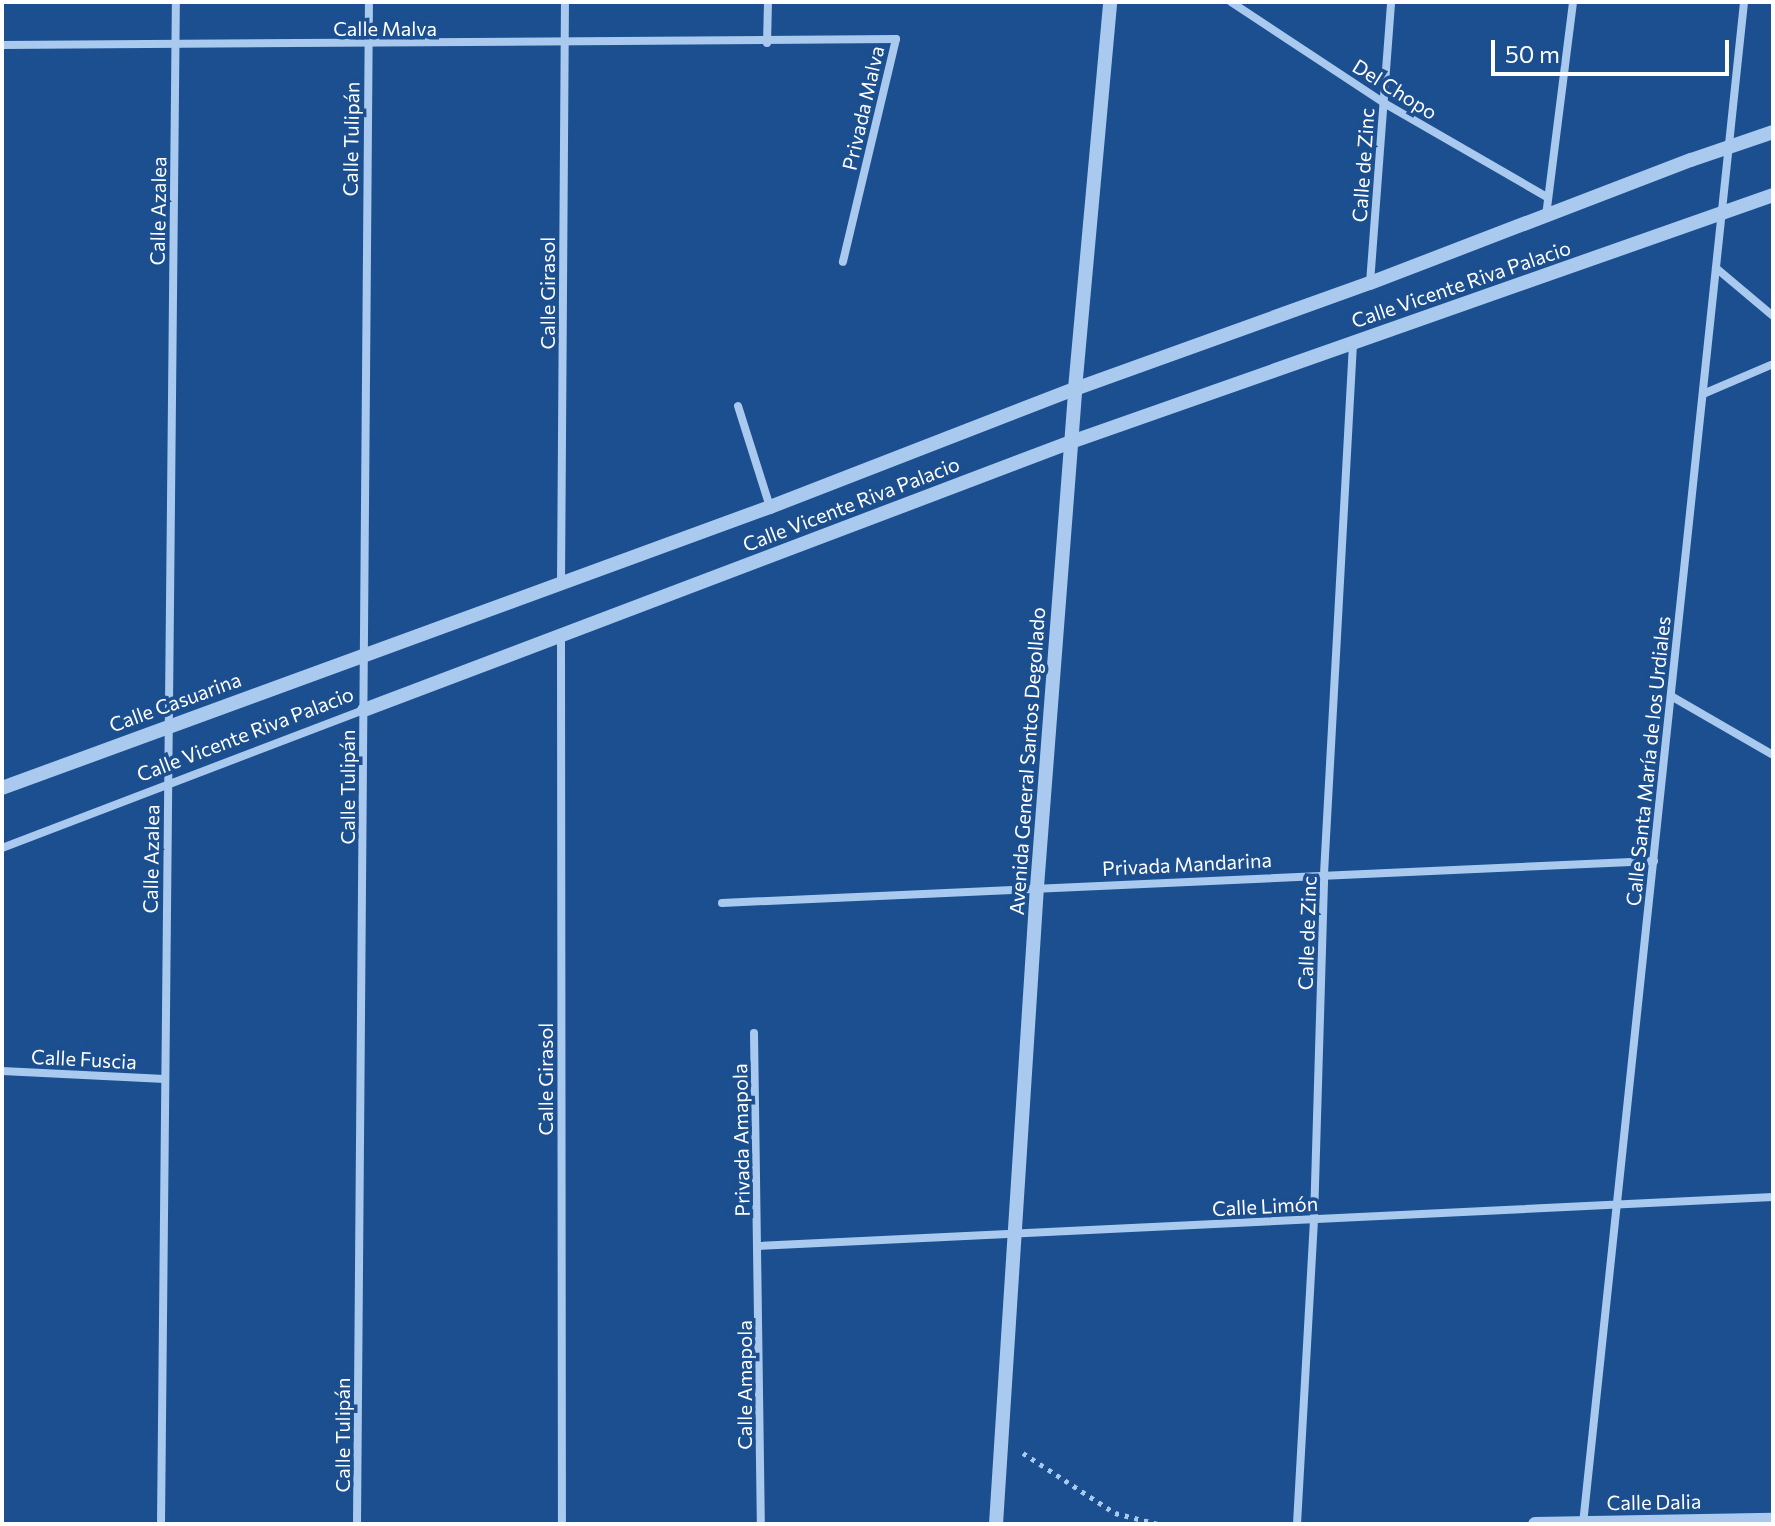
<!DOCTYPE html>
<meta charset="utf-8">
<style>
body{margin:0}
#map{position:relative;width:1775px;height:1526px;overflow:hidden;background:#1b4f8f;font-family:Commissioner,sans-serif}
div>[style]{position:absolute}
.path>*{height:5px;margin-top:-2.5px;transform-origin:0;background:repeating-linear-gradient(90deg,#a9c9ee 0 4px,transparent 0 10px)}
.minor>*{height:8px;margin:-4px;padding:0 4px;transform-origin:4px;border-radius:4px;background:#a9c9ee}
.tertiary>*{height:14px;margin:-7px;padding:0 7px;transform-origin:7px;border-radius:7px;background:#a9c9ee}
span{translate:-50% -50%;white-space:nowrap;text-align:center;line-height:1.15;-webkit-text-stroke:7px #1b4f8f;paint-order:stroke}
.street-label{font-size:20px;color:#fff}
.frame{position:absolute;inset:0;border:4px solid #fff;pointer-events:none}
.scale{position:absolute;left:1491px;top:40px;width:238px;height:36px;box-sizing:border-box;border:4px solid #fff;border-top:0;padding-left:10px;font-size:24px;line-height:28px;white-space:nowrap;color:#fff;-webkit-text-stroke:6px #1b4f8f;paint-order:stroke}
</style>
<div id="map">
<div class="path">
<div style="left:1023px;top:1453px;width:110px;rotate:33.1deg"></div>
<div style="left:1115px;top:1513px;width:44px;rotate:14.3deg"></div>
</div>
<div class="minor">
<div style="left:1231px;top:2px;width:183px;rotate:33.4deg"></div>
<div style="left:1384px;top:103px;width:188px;rotate:30deg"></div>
<div style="left:767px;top:43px;width:41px;rotate:-88.6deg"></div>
<div style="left:2px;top:45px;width:894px;rotate:-0.38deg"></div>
<div style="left:896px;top:39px;width:229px;rotate:103.4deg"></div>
<div style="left:1546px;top:216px;width:216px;rotate:-82.8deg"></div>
<div style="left:1716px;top:268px;width:75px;rotate:40.1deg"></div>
<div style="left:1370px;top:283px;width:282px;rotate:-85.7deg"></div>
<div style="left:1703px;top:394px;width:76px;rotate:-23.2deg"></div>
<div style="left:738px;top:406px;width:106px;rotate:72.4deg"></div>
<div style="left:561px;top:584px;width:582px;rotate:-89.61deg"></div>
<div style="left:561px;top:634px;width:890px;rotate:89.94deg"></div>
<div style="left:1671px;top:696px;width:118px;rotate:30deg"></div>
<div style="left:2px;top:848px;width:387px;rotate:-20.9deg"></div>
<div style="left:722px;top:903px;width:933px;rotate:-2.58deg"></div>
<div style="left:754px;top:1033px;width:491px;rotate:89.2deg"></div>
<div style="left:2px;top:1071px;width:163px;rotate:2.8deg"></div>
<div style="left:759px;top:1246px;width:1015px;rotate:-2.77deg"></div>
<div style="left:161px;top:1524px;width:1522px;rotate:-89.44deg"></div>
<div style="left:357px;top:1524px;width:1522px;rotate:-89.55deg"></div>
<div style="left:1297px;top:1524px;width:305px;rotate:-86.8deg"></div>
<div style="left:1314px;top:1219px;width:345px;rotate:-88.3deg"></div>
<div style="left:1324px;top:874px;width:532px;rotate:-86.87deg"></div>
<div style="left:1583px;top:1524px;width:1530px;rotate:-83.96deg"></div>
</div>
<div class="tertiary">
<div style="left:364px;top:710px;width:756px;rotate:-20.76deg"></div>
<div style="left:1071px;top:442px;width:744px;rotate:-19.38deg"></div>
<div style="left:2px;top:788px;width:818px;rotate:-20.1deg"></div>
<div style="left:770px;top:507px;width:327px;rotate:-21.2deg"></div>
<div style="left:1075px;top:389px;width:313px;rotate:-19.8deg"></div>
<div style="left:1370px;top:283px;width:344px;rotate:-21deg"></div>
<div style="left:1691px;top:160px;width:87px;rotate:-18.9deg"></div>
<div style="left:996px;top:1524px;width:638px;rotate:-86.32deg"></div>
<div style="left:1037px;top:887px;width:499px;rotate:-85.6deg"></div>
<div style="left:1075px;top:389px;width:389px;rotate:-84.8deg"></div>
<div style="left:1535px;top:1524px;width:238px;rotate:-1deg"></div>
</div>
<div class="street-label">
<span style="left:385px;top:28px">Calle Malva</span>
<span style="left:1395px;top:89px;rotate:32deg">Del Chopo</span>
<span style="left:863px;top:108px;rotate:-77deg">Privada Malva</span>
<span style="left:351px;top:139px;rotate:-89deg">Calle Tulipán</span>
<span style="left:1363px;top:165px;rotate:-86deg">Calle de Zinc</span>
<span style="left:158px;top:211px;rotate:-89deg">Calle Azalea</span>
<span style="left:1461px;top:284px;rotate:-19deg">Calle Vicente Riva Palacio</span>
<span style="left:547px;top:293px;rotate:-90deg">Calle Girasol</span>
<span style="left:851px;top:504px;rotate:-21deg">Calle Vicente Riva Palacio</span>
<span style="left:175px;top:702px;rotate:-20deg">Calle Casuarina</span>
<span style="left:245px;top:734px;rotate:-21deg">Calle Vicente Riva Palacio</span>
<span style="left:1027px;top:761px;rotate:-86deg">Avenida General Santos Degollado</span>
<span style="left:1648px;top:761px;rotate:-84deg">Calle Santa María de los Urdiales</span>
<span style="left:347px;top:787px;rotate:-90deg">Calle Tulipán</span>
<span style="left:151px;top:859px;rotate:-89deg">Calle Azalea</span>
<span style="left:1187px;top:864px;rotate:-3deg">Privada Mandarina</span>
<span style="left:1307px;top:933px;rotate:-88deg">Calle de Zinc</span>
<span style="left:84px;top:1059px;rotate:3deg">Calle Fuscia</span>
<span style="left:545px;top:1079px;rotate:-90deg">Calle Girasol</span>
<span style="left:741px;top:1140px;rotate:-91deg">Privada Amapola</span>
<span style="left:1265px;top:1206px;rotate:-3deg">Calle Limón</span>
<span style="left:744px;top:1385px;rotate:-90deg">Calle Amapola</span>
<span style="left:342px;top:1435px;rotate:-90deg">Calle Tulipán</span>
<span style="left:1654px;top:1502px;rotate:-1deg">Calle Dalia</span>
</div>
<div class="frame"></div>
<div class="scale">50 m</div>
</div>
